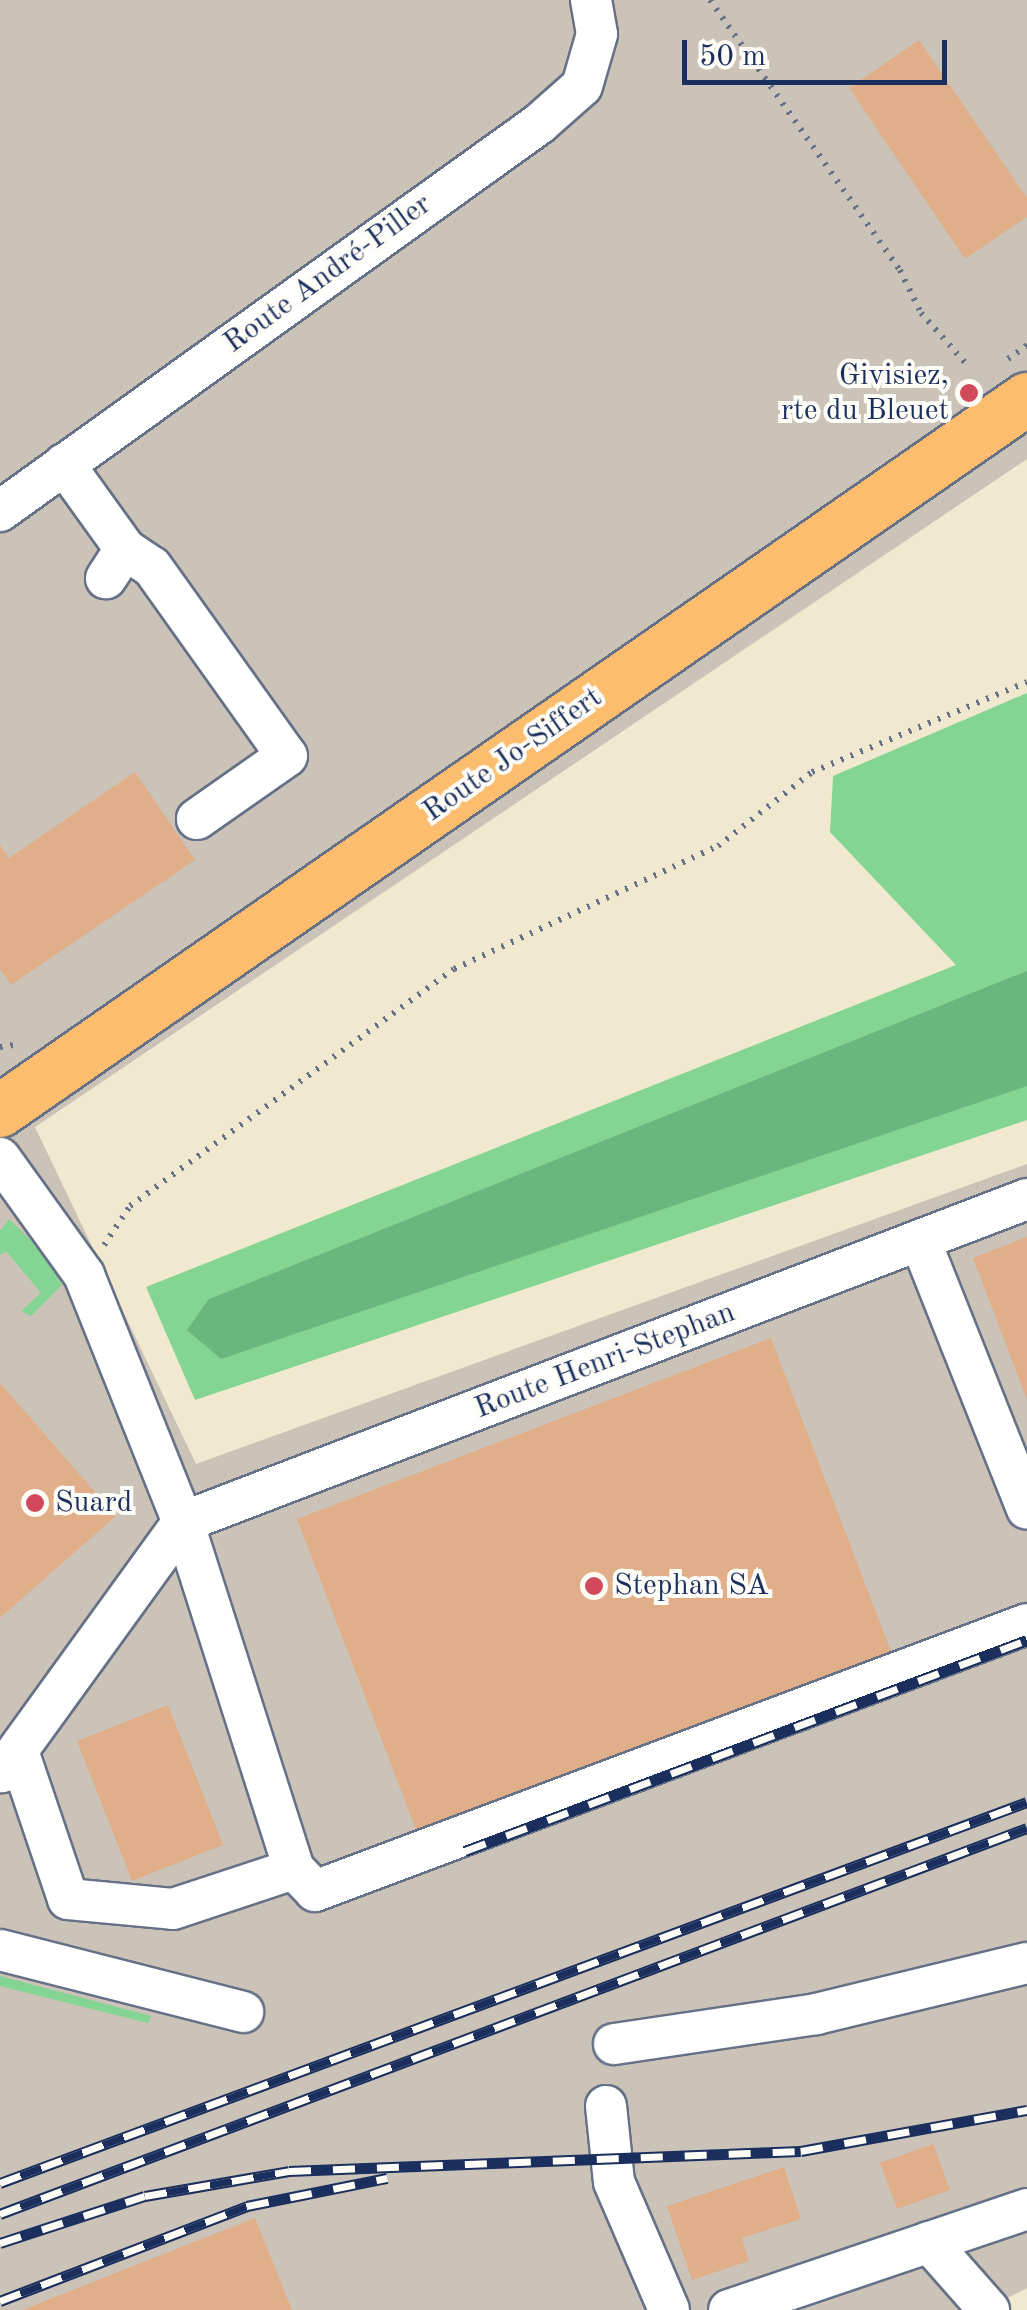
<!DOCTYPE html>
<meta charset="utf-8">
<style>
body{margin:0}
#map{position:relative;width:1027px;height:2310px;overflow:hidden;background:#f1e9cf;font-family:"Old Standard TT",serif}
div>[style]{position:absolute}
.industrial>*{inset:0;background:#cbc3b8}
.green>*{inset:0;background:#84d493}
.forest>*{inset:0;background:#6bb67d}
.building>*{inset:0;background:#e0af8a}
.path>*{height:6px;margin-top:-3px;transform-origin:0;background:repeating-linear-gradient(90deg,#667086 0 2.5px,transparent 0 10.5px)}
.roads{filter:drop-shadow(2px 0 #667086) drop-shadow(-2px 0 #667086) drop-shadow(0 2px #667086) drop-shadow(0 -2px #667086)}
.minor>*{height:40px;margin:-20px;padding:0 20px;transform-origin:20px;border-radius:20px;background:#fff}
.major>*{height:52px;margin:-26px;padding:0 26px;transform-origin:26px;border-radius:26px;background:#fcbd6f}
.rail>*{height:11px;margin-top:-5.5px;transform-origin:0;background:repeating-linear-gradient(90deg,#fdfcf7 0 22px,#1b2f5e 0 44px);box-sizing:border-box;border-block:2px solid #1b2f5e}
.dots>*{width:28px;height:28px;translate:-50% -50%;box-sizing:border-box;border:5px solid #fdfcf7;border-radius:50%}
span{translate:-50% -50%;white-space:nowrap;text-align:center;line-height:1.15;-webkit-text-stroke:8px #fdfcf7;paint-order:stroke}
.street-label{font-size:30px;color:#1b2f5e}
.poi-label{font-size:30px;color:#1b2f5e}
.right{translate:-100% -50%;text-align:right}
.left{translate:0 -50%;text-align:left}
.scale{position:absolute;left:682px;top:40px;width:265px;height:45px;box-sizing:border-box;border:5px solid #1b2f5e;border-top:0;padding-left:12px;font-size:30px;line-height:35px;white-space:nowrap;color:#1b2f5e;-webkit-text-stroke:8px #fdfcf7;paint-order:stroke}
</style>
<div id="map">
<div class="industrial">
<div style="clip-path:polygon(0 0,1027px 0,1027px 459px,35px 1127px,196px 1464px,1027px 1164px,1027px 2288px,984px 2310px,0 2310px)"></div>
</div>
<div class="green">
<div style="clip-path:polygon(1027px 693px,1027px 1120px,195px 1400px,146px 1287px,956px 965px,830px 832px,833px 776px)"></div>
<div style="clip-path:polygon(9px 1219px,45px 1254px,62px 1285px,31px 1316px,21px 1311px,41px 1293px,6px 1251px,0 1255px,0 1231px)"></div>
<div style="clip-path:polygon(0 1976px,151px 2016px,148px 2023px,0 1986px)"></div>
</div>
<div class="forest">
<div style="clip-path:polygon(1027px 971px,1027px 1086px,221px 1359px,187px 1330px,209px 1299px)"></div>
</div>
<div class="building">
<div style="clip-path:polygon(919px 40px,1027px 198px,1027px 217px,965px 259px,849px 88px)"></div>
<div style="clip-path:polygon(135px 772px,195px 860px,11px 985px,0 969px,0 845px,9px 858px)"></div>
<div style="clip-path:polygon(1027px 1237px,1027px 1400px,973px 1258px)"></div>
<div style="clip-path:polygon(771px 1338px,892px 1654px,418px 1835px,297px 1519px)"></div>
<div style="clip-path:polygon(0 1383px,116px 1516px,0 1618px)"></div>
<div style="clip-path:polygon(168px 1705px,223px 1845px,132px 1881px,77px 1741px)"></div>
<div style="clip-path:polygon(933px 2144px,950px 2190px,897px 2209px,880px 2163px)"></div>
<div style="clip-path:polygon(784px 2167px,801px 2219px,742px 2238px,749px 2261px,692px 2280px,667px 2206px)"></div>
<div style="clip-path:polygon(255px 2218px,292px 2310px,22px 2310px)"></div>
</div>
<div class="path">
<div style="left:710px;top:0;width:330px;rotate:54.9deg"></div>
<div style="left:900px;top:270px;width:48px;rotate:64deg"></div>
<div style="left:921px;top:313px;width:71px;rotate:48.4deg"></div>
<div style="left:1008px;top:359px;width:24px;rotate:-36deg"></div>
<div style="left:0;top:1047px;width:18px;rotate:-9deg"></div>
<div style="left:104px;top:1245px;width:47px;rotate:-56.3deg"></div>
<div style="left:130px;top:1206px;width:401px;rotate:-36.2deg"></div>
<div style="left:454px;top:969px;width:291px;rotate:-25deg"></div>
<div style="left:718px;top:846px;width:120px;rotate:-38.2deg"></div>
<div style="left:812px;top:772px;width:233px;rotate:-22.7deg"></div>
</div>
<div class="roads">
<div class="minor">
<div style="left:64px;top:464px;width:105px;rotate:54.3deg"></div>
<div style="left:125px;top:549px;width:35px;rotate:123deg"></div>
<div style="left:0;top:511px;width:664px;rotate:-35.68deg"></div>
<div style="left:539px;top:124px;width:57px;rotate:-41.5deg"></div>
<div style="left:582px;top:86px;width:54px;rotate:-73.9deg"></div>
<div style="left:597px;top:34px;width:35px;rotate:-100deg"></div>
<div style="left:125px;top:549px;width:32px;rotate:34deg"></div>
<div style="left:152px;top:567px;width:232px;rotate:54.5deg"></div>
<div style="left:287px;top:756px;width:110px;rotate:145deg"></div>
<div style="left:0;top:1158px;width:144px;rotate:54.3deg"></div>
<div style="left:84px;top:1275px;width:266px;rotate:68.2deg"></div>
<div style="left:183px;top:1522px;width:309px;rotate:125.9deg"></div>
<div style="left:920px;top:1240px;width:289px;rotate:68.3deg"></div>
<div style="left:18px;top:1751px;width:156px;rotate:71.3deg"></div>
<div style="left:68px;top:1899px;width:105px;rotate:5.4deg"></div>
<div style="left:173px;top:1909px;width:127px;rotate:-18.3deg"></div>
<div style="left:294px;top:1869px;width:364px;rotate:-107.7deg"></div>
<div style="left:183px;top:1522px;width:904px;rotate:-20.94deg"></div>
<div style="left:294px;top:1869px;width:30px;rotate:46deg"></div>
<div style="left:315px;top:1891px;width:760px;rotate:-20.56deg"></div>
<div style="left:0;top:1950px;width:251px;rotate:14.3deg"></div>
<div style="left:614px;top:2044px;width:204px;rotate:-8.4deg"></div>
<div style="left:816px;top:2014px;width:217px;rotate:-13.6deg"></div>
<div style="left:606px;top:2106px;width:76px;rotate:84deg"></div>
<div style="left:614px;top:2182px;width:139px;rotate:66.7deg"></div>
<div style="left:929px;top:2242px;width:91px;rotate:48.6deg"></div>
<div style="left:729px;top:2310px;width:315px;rotate:-18.7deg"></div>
</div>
<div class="major">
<div style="left:0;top:1111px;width:1250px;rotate:-34.73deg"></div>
</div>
</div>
<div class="rail">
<div style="left:465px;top:1851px;width:600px;rotate:-20.58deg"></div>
<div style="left:0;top:2183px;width:1095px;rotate:-20.35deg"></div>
<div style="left:0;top:2214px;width:1097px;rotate:-20.6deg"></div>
<div style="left:0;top:2243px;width:152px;rotate:-18deg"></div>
<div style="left:145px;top:2196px;width:146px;rotate:-9.8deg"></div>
<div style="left:289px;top:2171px;width:512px;rotate:-2.24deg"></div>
<div style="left:801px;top:2151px;width:230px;rotate:-10.3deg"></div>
<div style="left:0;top:2301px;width:265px;rotate:-21deg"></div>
<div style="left:247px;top:2206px;width:143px;rotate:-11.3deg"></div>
</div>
<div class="dots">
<div style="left:969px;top:393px;background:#d1495b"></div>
<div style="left:35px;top:1503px;background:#d1495b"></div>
<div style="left:594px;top:1586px;background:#d1495b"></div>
</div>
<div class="street-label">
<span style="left:328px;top:274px;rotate:-36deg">Route André-Piller</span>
<span style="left:513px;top:755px;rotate:-35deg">Route Jo-Siffert</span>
<span style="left:605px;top:1361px;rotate:-21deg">Route Henri-Stephan</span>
</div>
<div class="poi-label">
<span class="right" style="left:949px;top:393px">Givisiez,<br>rte du Bleuet</span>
<span class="left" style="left:55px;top:1503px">Suard</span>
<span class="left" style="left:614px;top:1586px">Stephan SA</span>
</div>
<div class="scale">50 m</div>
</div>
